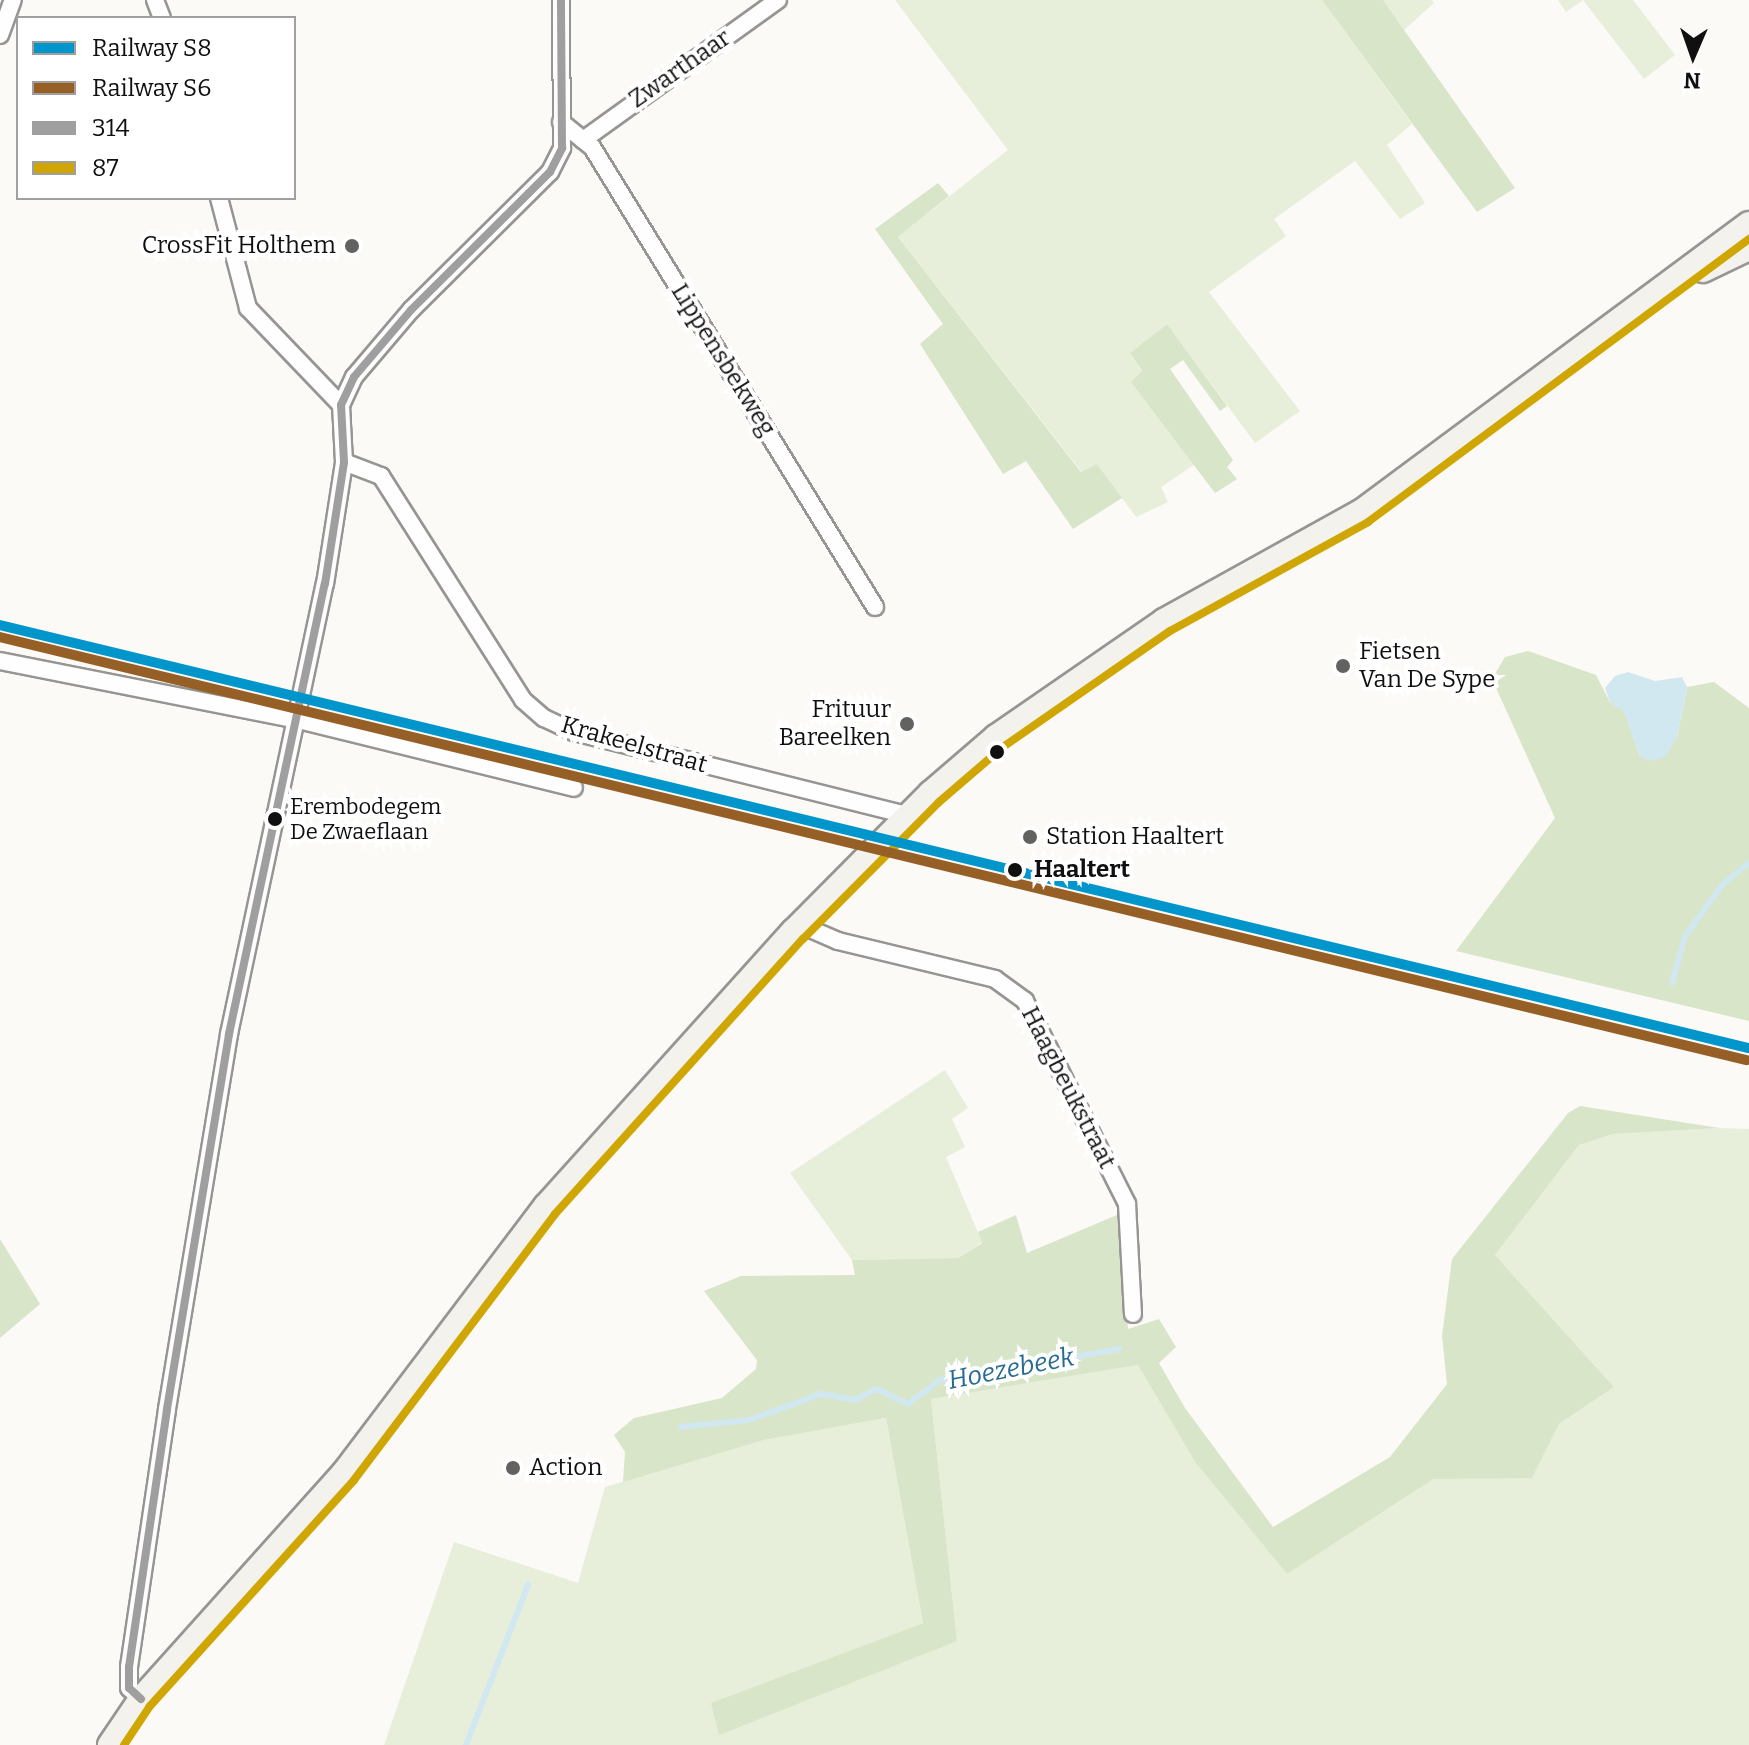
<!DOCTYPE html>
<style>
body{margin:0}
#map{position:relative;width:1749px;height:1745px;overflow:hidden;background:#fbfaf6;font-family:Bitter,serif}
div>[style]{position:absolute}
.green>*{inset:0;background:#e7eed9}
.forest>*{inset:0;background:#d8e5c8}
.water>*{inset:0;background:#d1e8f1}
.stream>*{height:6px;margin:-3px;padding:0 3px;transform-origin:3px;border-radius:3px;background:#d1e8f1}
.roads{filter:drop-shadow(2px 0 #969594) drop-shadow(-2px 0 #969594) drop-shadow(0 2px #969594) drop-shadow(0 -2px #969594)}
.street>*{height:16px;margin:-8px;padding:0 8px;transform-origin:8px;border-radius:8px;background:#fefefe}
.secondary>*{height:24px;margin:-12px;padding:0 12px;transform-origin:12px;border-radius:12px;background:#f4f2ec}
.bus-1>*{height:8px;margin:-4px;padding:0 4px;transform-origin:4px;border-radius:4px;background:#9f9f9f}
.bus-2>*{height:8px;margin:-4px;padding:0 4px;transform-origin:4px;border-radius:4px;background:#cfa603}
.rail-1>*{height:10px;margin:-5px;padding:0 5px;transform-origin:5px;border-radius:5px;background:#0096cb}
.rail-2>*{height:10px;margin:-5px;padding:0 5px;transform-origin:5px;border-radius:5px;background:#965f26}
.dots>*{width:22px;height:22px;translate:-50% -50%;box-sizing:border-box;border:4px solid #fff;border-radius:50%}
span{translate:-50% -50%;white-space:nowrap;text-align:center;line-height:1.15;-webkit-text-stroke:8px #fff;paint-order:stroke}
.bus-label{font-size:22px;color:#101010}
.left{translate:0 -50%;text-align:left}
.street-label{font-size:24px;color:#101010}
.poi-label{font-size:24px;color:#101010}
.right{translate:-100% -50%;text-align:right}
.stop-label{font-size:24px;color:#101010;font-weight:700}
.water-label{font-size:26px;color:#286b92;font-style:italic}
.legend{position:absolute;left:16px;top:16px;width:280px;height:184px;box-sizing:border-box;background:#fff;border:2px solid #9f9f9f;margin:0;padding:10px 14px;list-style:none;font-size:24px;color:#101010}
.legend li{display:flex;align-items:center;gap:16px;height:40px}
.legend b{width:40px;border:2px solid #9f9f9f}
.north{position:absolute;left:1653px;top:16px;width:80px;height:80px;-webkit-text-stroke:6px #fff;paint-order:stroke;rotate:182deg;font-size:22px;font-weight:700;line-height:32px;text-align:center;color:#101010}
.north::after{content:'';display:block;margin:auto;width:28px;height:36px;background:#101010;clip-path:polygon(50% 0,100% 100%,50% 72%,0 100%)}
</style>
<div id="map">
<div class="green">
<div style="clip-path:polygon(895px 0,1322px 0,1412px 124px,1387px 145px,1425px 203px,1400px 219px,1355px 161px,1274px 219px,1286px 236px,1209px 292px,1300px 411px,1255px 443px,1167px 324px,1130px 353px,1142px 372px,1132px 382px,1195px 464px,1161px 487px,1168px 502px,1136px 517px,1097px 464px,1082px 472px,898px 237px,1008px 150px)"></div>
<div style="clip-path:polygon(1383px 0,1432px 0,1434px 3px,1404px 30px)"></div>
<div style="clip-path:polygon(1558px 0,1633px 0,1675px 55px,1644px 79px,1583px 0,1566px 12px)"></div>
<div style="clip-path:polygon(945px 1070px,968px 1108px,952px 1119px,965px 1147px,946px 1157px,982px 1242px,958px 1258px,852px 1260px,790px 1173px)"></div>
<div style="clip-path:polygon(1719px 1128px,1749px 1129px,1749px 1745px,384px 1745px,454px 1542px,578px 1583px,605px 1487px,764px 1440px,886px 1418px,923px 1623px,711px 1703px,957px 1641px,931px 1399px,1138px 1365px,1195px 1462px,1287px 1574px,1433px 1478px,1532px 1478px,1559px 1424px,1614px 1387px,1495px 1255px,1579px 1145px,1613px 1134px)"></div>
</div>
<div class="forest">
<div style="clip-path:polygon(1322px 0,1383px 0,1515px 188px,1477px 212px)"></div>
<div style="clip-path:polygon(938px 183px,949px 196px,898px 237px,1081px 472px,1097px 464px,1122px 498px,1073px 529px,1026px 461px,1003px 474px,920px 344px,943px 324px,875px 229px)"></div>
<div style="clip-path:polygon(1167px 324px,1227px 406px,1220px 411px,1183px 360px,1170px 369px,1233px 460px,1227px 467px,1237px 479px,1215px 493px,1131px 382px,1142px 371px,1130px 353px)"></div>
<div style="clip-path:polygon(1528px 651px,1596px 675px,1610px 702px,1624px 711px,1640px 757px,1677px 737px,1687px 687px,1714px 682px,1749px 708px,1749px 1021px,1456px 951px,1555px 818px,1492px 679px,1505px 657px)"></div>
<div style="clip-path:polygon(1580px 1106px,1719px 1128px,1613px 1134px,1579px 1145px,1495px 1255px,1614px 1387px,1559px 1424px,1532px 1478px,1433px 1479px,1287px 1574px,1195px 1462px,1138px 1365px,931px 1399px,957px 1641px,719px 1735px,711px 1703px,923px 1623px,886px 1418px,764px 1440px,623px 1482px,625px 1452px,614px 1435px,634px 1418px,722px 1398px,756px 1369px,757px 1360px,704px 1291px,741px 1276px,855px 1275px,852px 1260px,958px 1258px,982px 1243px,978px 1232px,1016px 1215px,1027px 1253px,1124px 1212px,1128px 1329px,1159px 1319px,1176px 1347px,1159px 1363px,1185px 1408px,1273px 1527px,1390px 1457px,1447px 1384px,1442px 1336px,1452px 1259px,1568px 1113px)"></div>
<div style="clip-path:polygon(0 1239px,40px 1304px,0 1338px)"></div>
</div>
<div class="water">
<div style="clip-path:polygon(1628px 672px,1655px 681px,1682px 677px,1687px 687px,1677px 737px,1666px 756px,1652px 761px,1640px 757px,1624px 712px,1610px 702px,1605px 688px,1615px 676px)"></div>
</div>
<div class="stream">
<div style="left:1672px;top:983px;width:49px;rotate:-74.5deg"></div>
<div style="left:1685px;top:936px;width:64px;rotate:-53.8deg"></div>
<div style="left:1723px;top:884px;width:33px;rotate:-39deg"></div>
<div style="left:681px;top:1427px;width:68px;rotate:-5.9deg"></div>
<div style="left:749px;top:1420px;width:77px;rotate:-19.9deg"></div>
<div style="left:821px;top:1394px;width:35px;rotate:10deg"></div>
<div style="left:855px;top:1400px;width:25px;rotate:-27deg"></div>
<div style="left:877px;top:1389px;width:34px;rotate:26deg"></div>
<div style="left:908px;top:1404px;width:40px;rotate:-37deg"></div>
<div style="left:940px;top:1380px;width:182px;rotate:-9.8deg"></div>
<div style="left:466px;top:1745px;width:172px;rotate:-68.8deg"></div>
</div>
<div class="roads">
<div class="street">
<div style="left:155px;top:0;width:19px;rotate:69deg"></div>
<div style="left:0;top:35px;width:37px;rotate:-70deg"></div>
<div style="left:561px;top:122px;width:40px;rotate:39deg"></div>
<div style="left:592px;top:147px;width:540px;rotate:58.4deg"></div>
<div style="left:583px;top:140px;width:240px;rotate:-35.7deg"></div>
<div style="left:219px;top:198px;width:114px;rotate:75.2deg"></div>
<div style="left:248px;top:308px;width:134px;rotate:46.2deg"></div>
<div style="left:344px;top:462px;width:40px;rotate:21deg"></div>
<div style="left:381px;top:476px;width:265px;rotate:57.6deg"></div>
<div style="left:523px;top:700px;width:28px;rotate:41deg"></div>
<div style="left:544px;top:718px;width:33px;rotate:25deg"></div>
<div style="left:574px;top:732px;width:343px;rotate:14deg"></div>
<div style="left:0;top:661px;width:304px;rotate:11.2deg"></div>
<div style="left:298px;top:720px;width:284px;rotate:13.8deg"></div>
<div style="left:801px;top:925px;width:40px;rotate:23.4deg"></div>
<div style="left:838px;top:941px;width:162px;rotate:13.6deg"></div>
<div style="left:995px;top:979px;width:37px;rotate:36deg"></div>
<div style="left:1025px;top:1001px;width:227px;rotate:63.3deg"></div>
<div style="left:1127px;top:1204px;width:110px;rotate:86.9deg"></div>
<div style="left:141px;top:1699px;width:16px;rotate:-137deg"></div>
<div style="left:129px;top:1688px;width:21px;rotate:-90deg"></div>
<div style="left:129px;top:1667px;width:261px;rotate:-81.6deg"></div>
<div style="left:167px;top:1409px;width:380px;rotate:-80.6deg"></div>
<div style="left:229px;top:1034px;width:460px;rotate:-78deg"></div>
<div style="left:325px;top:584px;width:123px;rotate:-81.1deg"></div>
<div style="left:344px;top:462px;width:57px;rotate:-93deg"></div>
<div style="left:341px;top:405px;width:31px;rotate:-65deg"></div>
<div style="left:354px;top:377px;width:88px;rotate:-49.6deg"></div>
<div style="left:411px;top:310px;width:196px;rotate:-44.8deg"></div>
<div style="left:550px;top:172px;width:27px;rotate:-63deg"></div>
<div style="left:562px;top:148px;width:148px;rotate:-90.4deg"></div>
</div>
<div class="secondary">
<div style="left:1703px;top:270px;width:51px;rotate:-25.6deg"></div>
<div style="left:110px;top:1745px;width:55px;rotate:-56deg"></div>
<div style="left:141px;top:1699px;width:304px;rotate:-48.1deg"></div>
<div style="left:344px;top:1473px;width:335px;rotate:-52.9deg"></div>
<div style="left:546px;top:1206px;width:370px;rotate:-48deg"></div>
<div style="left:794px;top:931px;width:194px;rotate:-45.2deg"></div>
<div style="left:931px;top:793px;width:86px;rotate:-40.7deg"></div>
<div style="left:996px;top:737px;width:204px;rotate:-34.6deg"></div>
<div style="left:1164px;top:621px;width:225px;rotate:-29deg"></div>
<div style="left:1361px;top:512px;width:483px;rotate:-36.6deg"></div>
</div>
</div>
<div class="bus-1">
<div style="left:141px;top:1699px;width:16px;rotate:-137deg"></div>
<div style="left:129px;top:1688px;width:21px;rotate:-90deg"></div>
<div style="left:129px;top:1667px;width:261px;rotate:-81.6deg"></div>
<div style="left:167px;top:1409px;width:380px;rotate:-80.6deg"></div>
<div style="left:229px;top:1034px;width:460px;rotate:-78deg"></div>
<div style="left:325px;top:584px;width:123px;rotate:-81.1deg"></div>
<div style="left:344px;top:462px;width:57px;rotate:-93deg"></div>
<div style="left:341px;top:405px;width:31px;rotate:-65deg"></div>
<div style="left:354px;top:377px;width:88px;rotate:-49.6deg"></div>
<div style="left:411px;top:310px;width:196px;rotate:-44.8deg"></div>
<div style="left:550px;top:172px;width:27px;rotate:-63deg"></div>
<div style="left:562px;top:148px;width:148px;rotate:-90.4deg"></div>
</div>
<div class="bus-2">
<div style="left:124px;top:1745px;width:47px;rotate:-56.3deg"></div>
<div style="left:150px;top:1706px;width:304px;rotate:-47.9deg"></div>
<div style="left:354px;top:1480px;width:333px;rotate:-52.9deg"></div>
<div style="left:555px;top:1214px;width:370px;rotate:-48deg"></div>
<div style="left:803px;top:939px;width:193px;rotate:-45.2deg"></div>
<div style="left:939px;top:802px;width:84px;rotate:-40.7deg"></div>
<div style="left:1003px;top:747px;width:203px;rotate:-34.8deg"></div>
<div style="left:1170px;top:631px;width:226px;rotate:-28.8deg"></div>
<div style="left:1368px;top:522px;width:475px;rotate:-36.6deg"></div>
</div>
<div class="rail-1">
<div style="left:0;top:625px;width:1799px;rotate:13.6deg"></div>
</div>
<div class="rail-2">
<div style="left:0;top:637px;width:1797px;rotate:13.62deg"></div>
</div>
<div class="dots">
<div style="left:352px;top:246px;background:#626260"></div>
<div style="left:1343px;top:666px;background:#626260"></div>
<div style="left:907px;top:724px;background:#626260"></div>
<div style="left:997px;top:752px;background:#101010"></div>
<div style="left:275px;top:819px;background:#101010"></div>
<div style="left:1030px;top:837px;background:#626260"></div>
<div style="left:1015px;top:870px;background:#101010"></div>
<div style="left:513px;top:1468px;background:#626260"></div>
</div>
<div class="bus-label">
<span class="left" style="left:290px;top:819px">Erembodegem<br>De Zwaeflaan</span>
</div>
<div class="street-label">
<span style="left:680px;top:69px;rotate:-35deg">Zwarthaar</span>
<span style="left:723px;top:360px;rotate:58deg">Lippensbekweg</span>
<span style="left:634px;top:745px;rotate:16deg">Krakeelstraat</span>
<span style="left:1068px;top:1088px;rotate:63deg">Haagbeukstraat</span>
</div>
<div class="poi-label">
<span class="right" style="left:336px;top:246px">CrossFit Holthem</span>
<span class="left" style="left:1359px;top:666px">Fietsen<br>Van De Sype</span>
<span class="right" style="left:891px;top:724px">Frituur<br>Bareelken</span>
<span class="left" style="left:1046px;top:837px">Station Haaltert</span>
<span class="left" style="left:529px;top:1468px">Action</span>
</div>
<div class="stop-label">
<span class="left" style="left:1034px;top:870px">Haaltert</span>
</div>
<div class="water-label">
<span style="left:1011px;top:1369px;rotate:-11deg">Hoezebeek</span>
</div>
<ul class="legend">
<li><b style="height:10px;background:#0096cb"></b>Railway S8</li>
<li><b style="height:10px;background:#965f26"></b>Railway S6</li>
<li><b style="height:10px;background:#9f9f9f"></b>314</li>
<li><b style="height:10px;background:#cfa603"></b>87</li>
</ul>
<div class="north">N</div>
</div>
